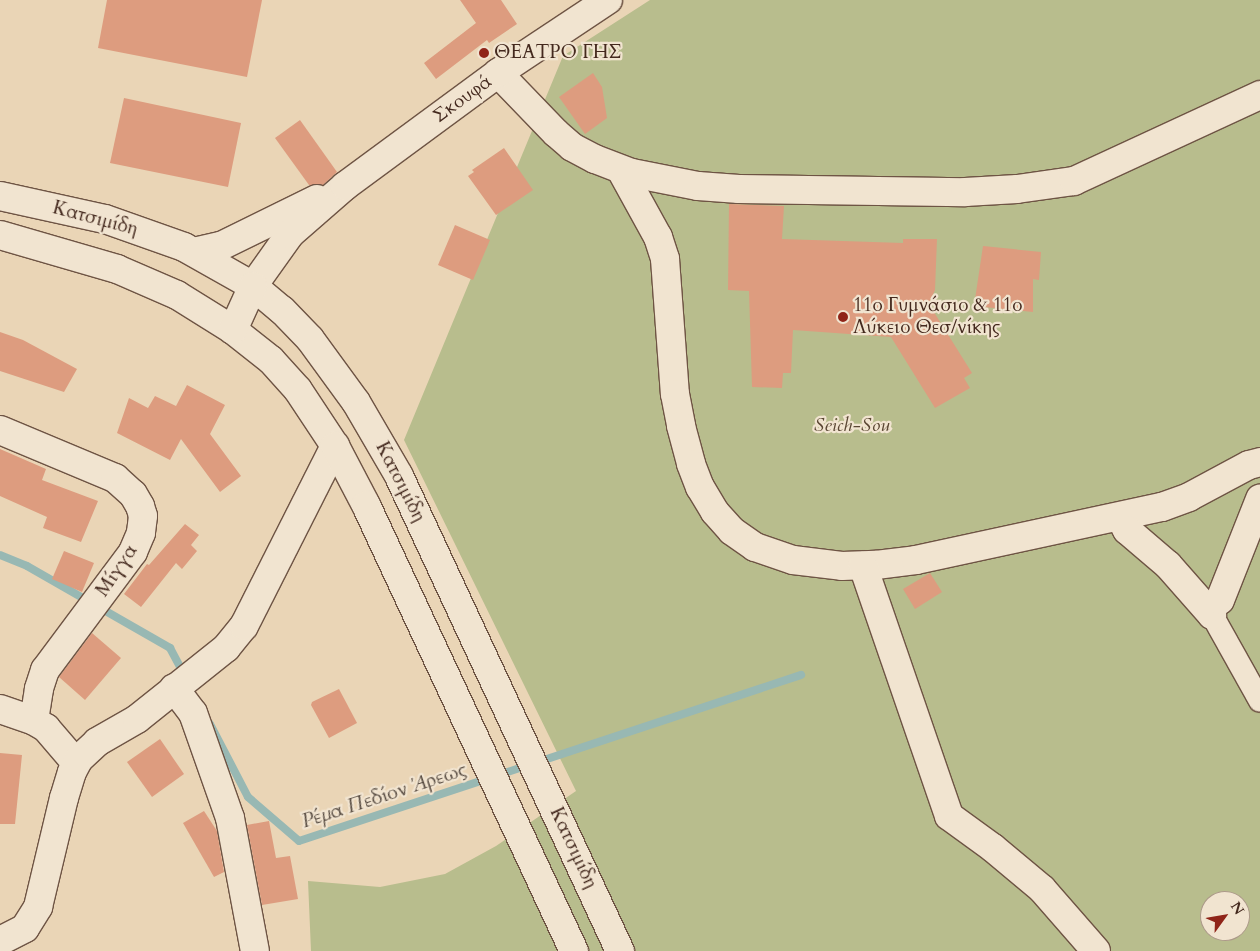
<!DOCTYPE html>
<meta charset="utf-8">
<style>
body{margin:0}
#map{position:relative;width:1260px;height:951px;overflow:hidden;background:#ead5b6;font-family:Cardo,serif}
div>[style]{position:absolute}
.green>*{inset:0;background:#b8bd8d}
.stream>*{height:8px;margin:-4px;padding:0 4px;transform-origin:4px;border-radius:4px;background:#98b8b3}
.building>*{inset:0;background:#dd9c7f}
.roads{filter:drop-shadow(1px 0 #6e5444) drop-shadow(-1px 0 #6e5444) drop-shadow(0 1px #6e5444) drop-shadow(0 -1px #6e5444)}
.pedestrian>*{height:22px;margin:-11px;padding:0 11px;transform-origin:11px;border-radius:11px;background:#f1e4d0}
.minor>*{height:28px;margin:-14px;padding:0 14px;transform-origin:14px;border-radius:14px;background:#f1e4d0}
.tertiary>*{height:28px;margin:-14px;padding:0 14px;transform-origin:14px;border-radius:14px;background:#f1e4d0}
.secondary>*{height:28px;margin:-14px;padding:0 14px;transform-origin:14px;border-radius:14px;background:#f1e4d0}
.dots>*{width:14px;height:14px;translate:-50% -50%;box-sizing:border-box;border:2px solid #f1e4d0;border-radius:50%}
span{translate:-50% -50%;white-space:nowrap;text-align:center;line-height:1.15;-webkit-text-stroke:4.5px #f1e4d0;paint-order:stroke}
.poi-label{font-size:19px;color:#44291e}
.left{translate:0 -50%;text-align:left}
.street-label{font-size:19px;color:#44291e}
.park-label{font-size:19px;color:#5b4734;font-style:italic}
.water-label{font-size:20px;color:#594d43;font-style:italic}
.north{position:absolute;left:1200px;top:891px;width:50px;height:50px;box-sizing:border-box;background:#f1e4d0;border:1px solid #ac9989;border-radius:50%;rotate:58deg;font-size:14px;font-weight:700;line-height:20px;text-align:center;color:#44291e}
.north::after{content:'';display:block;margin:auto;width:18px;height:22px;background:#8f2418;clip-path:polygon(50% 0,100% 100%,50% 72%,0 100%)}
</style>
<div id="map">
<div class="green">
<div style="clip-path:polygon(evenodd,650px 0,1260px 0,1260px 951px,311px 951px,308px 881px,380px 887px,445px 874px,496px 846px,576px 791px,404px 440px,563px 56px,650px 0,1210px 901px,1240px 901px,1240px 931px,1210px 931px,1210px 901px)"></div>
</div>
<div class="stream">
<div style="left:0;top:555px;width:29px;rotate:22deg"></div>
<div style="left:27px;top:566px;width:165px;rotate:29.8deg"></div>
<div style="left:170px;top:648px;width:30px;rotate:62deg"></div>
<div style="left:210px;top:724px;width:82px;rotate:62.5deg"></div>
<div style="left:248px;top:797px;width:67px;rotate:40.8deg"></div>
<div style="left:299px;top:841px;width:529px;rotate:-18.3deg"></div>
</div>
<div class="building">
<div style="clip-path:polygon(107px 0,262px 0,247px 77px,98px 48px)"></div>
<div style="clip-path:polygon(460px 0,501px 0,517px 24px,489px 43px,487px 40px,436px 79px,424px 63px,476px 23px)"></div>
<div style="clip-path:polygon(593px 73px,602px 87px,607px 118px,585px 134px,559px 97px)"></div>
<div style="clip-path:polygon(124px 98px,241px 123px,228px 187px,110px 163px)"></div>
<div style="clip-path:polygon(300px 120px,337px 172px,323px 185px,309px 185px,275px 138px)"></div>
<div style="clip-path:polygon(504px 148px,533px 190px,496px 215px,468px 176px,474px 172px,472px 170px)"></div>
<div style="clip-path:polygon(729px 204px,784px 206px,782px 239px,903px 243px,903px 239px,937px 239px,935px 290px,930px 301px,927px 301px,972px 373px,964px 378px,970px 388px,935px 408px,891px 337px,793px 330px,791px 373px,783px 373px,782px 388px,752px 387px,749px 291px,728px 290px)"></div>
<div style="clip-path:polygon(455px 225px,490px 240px,473px 280px,438px 265px)"></div>
<div style="clip-path:polygon(983px 246px,1041px 252px,1039px 280px,1033px 279px,1033px 312px,974px 306px)"></div>
<div style="clip-path:polygon(0 332px,23px 340px,77px 369px,64px 392px,0 371px)"></div>
<div style="clip-path:polygon(187px 385px,225px 405px,210px 434px,241px 476px,220px 492px,181px 439px,170px 460px,117px 433px,129px 398px,148px 408px,155px 396px,176px 406px)"></div>
<div style="clip-path:polygon(0 449px,46px 469px,42px 480px,98px 501px,81px 542px,43px 528px,47px 517px,0 496px)"></div>
<div style="clip-path:polygon(185px 524px,199px 535px,191px 545px,197px 551px,182px 569px,176px 563px,141px 607px,124px 594px,147px 564px,149px 565px)"></div>
<div style="clip-path:polygon(64px 551px,94px 563px,82px 592px,52px 579px)"></div>
<div style="clip-path:polygon(930px 573px,942px 592px,915px 609px,903px 589px)"></div>
<div style="clip-path:polygon(92px 633px,121px 658px,85px 700px,59px 677px)"></div>
<div style="clip-path:polygon(339px 689px,357px 723px,329px 738px,311px 705px,312px 702px)"></div>
<div style="clip-path:polygon(160px 739px,184px 774px,152px 797px,127px 762px)"></div>
<div style="clip-path:polygon(0 753px,22px 755px,15px 824px,0 824px)"></div>
<div style="clip-path:polygon(204px 811px,217px 831px,224px 872px,214px 877px,183px 823px)"></div>
<div style="clip-path:polygon(269px 821px,276px 858px,290px 856px,298px 899px,262px 905px,247px 825px)"></div>
</div>
<div class="roads">
<div class="pedestrian">
<div style="left:1212px;top:615px;width:98px;rotate:60.8deg"></div>
</div>
<div class="minor">
<div style="left:498px;top:73px;width:83px;rotate:46deg"></div>
<div style="left:556px;top:133px;width:21px;rotate:41deg"></div>
<div style="left:572px;top:147px;width:26px;rotate:28deg"></div>
<div style="left:595px;top:159px;width:40px;rotate:21deg"></div>
<div style="left:632px;top:173px;width:67px;rotate:11.1deg"></div>
<div style="left:698px;top:186px;width:41px;rotate:4.2deg"></div>
<div style="left:739px;top:189px;width:226px;rotate:0.8deg"></div>
<div style="left:965px;top:192px;width:52px;rotate:-3.3deg"></div>
<div style="left:1017px;top:189px;width:58px;rotate:-8deg"></div>
<div style="left:1074px;top:181px;width:205px;rotate:-24.8deg"></div>
<div style="left:621px;top:170px;width:77px;rotate:61.1deg"></div>
<div style="left:658px;top:237px;width:23px;rotate:72deg"></div>
<div style="left:665px;top:259px;width:135px;rotate:85.8deg"></div>
<div style="left:675px;top:394px;width:33px;rotate:79deg"></div>
<div style="left:681px;top:426px;width:39px;rotate:75deg"></div>
<div style="left:691px;top:464px;width:25px;rotate:69deg"></div>
<div style="left:700px;top:487px;width:29px;rotate:59deg"></div>
<div style="left:715px;top:512px;width:25px;rotate:48deg"></div>
<div style="left:732px;top:531px;width:28px;rotate:35deg"></div>
<div style="left:755px;top:547px;width:40px;rotate:18.9deg"></div>
<div style="left:793px;top:560px;width:49px;rotate:7deg"></div>
<div style="left:842px;top:566px;width:34px;rotate:-2deg"></div>
<div style="left:876px;top:565px;width:40px;rotate:-7.1deg"></div>
<div style="left:916px;top:560px;width:252px;rotate:-12.2deg"></div>
<div style="left:1162px;top:507px;width:29px;rotate:-20deg"></div>
<div style="left:1189px;top:497px;width:68px;rotate:-28.1deg"></div>
<div style="left:1249px;top:465px;width:11px;rotate:-15deg"></div>
<div style="left:0;top:430px;width:125px;rotate:22.7deg"></div>
<div style="left:115px;top:478px;width:24px;rotate:42deg"></div>
<div style="left:133px;top:494px;width:14px;rotate:60deg"></div>
<div style="left:140px;top:506px;width:10px;rotate:73deg"></div>
<div style="left:143px;top:516px;width:17px;rotate:97deg"></div>
<div style="left:141px;top:533px;width:21px;rotate:113deg"></div>
<div style="left:133px;top:552px;width:147px;rotate:126.7deg"></div>
<div style="left:45px;top:670px;width:20px;rotate:108deg"></div>
<div style="left:39px;top:689px;width:32px;rotate:99deg"></div>
<div style="left:1120px;top:517px;width:15px;rotate:62deg"></div>
<div style="left:1127px;top:530px;width:54px;rotate:40.5deg"></div>
<div style="left:1168px;top:565px;width:67px;rotate:48.7deg"></div>
<div style="left:863px;top:566px;width:264px;rotate:71deg"></div>
<div style="left:949px;top:816px;width:54px;rotate:36deg"></div>
<div style="left:993px;top:848px;width:64px;rotate:39.9deg"></div>
<div style="left:1042px;top:889px;width:82px;rotate:48.9deg"></div>
<div style="left:1212px;top:615px;width:8px;rotate:-97deg"></div>
<div style="left:1211px;top:607px;width:11px;rotate:-38deg"></div>
<div style="left:1220px;top:600px;width:109px;rotate:-68.4deg"></div>
<div style="left:174px;top:688px;width:31px;rotate:53deg"></div>
<div style="left:193px;top:713px;width:111px;rotate:70.6deg"></div>
<div style="left:230px;top:818px;width:135px;rotate:79.4deg"></div>
<div style="left:0;top:709px;width:36px;rotate:19deg"></div>
<div style="left:34px;top:721px;width:14px;rotate:30deg"></div>
<div style="left:46px;top:728px;width:46px;rotate:49.4deg"></div>
<div style="left:0;top:941px;width:28px;rotate:-27deg"></div>
<div style="left:25px;top:928px;width:25px;rotate:-58deg"></div>
<div style="left:38px;top:907px;width:112px;rotate:-76.6deg"></div>
<div style="left:64px;top:798px;width:27px;rotate:-73deg"></div>
<div style="left:72px;top:772px;width:15px;rotate:-62deg"></div>
<div style="left:79px;top:759px;width:25px;rotate:-43deg"></div>
<div style="left:97px;top:742px;width:46px;rotate:-29.9deg"></div>
<div style="left:137px;top:719px;width:114px;rotate:-38.6deg"></div>
<div style="left:226px;top:648px;width:28px;rotate:-51deg"></div>
<div style="left:244px;top:626px;width:202px;rotate:-63.2deg"></div>
</div>
<div class="tertiary">
<div style="left:194px;top:252px;width:28px;rotate:-13deg"></div>
<div style="left:221px;top:246px;width:107px;rotate:-26.1deg"></div>
<div style="left:253px;top:286px;width:64px;rotate:-54.6deg"></div>
<div style="left:290px;top:234px;width:73px;rotate:-41.1deg"></div>
<div style="left:345px;top:186px;width:190px;rotate:-36.4deg"></div>
<div style="left:498px;top:73px;width:132px;rotate:-33.6deg"></div>
</div>
<div class="secondary">
<div style="left:0;top:196px;width:107px;rotate:12.4deg"></div>
<div style="left:105px;top:219px;width:84px;rotate:19.5deg"></div>
<div style="left:184px;top:247px;width:79px;rotate:29.5deg"></div>
<div style="left:253px;top:286px;width:38px;rotate:40deg"></div>
<div style="left:282px;top:310px;width:40px;rotate:46deg"></div>
<div style="left:310px;top:339px;width:78px;rotate:53.9deg"></div>
<div style="left:356px;top:402px;width:86px;rotate:59.8deg"></div>
<div style="left:399px;top:476px;width:524px;rotate:65.05deg"></div>
<div style="left:0;top:235px;width:122px;rotate:16.2deg"></div>
<div style="left:117px;top:269px;width:65px;rotate:23.4deg"></div>
<div style="left:177px;top:295px;width:66px;rotate:32deg"></div>
<div style="left:233px;top:330px;width:48px;rotate:38.3deg"></div>
<div style="left:271px;top:360px;width:40px;rotate:48deg"></div>
<div style="left:298px;top:390px;width:67px;rotate:56.5deg"></div>
<div style="left:335px;top:446px;width:67px;rotate:62.3deg"></div>
<div style="left:366px;top:505px;width:492px;rotate:65deg"></div>
<div style="left:233px;top:330px;width:48px;rotate:-65.6deg"></div>
</div>
</div>
<div class="dots">
<div style="left:484px;top:53px;background:#8f2418"></div>
<div style="left:843px;top:317px;background:#8f2418"></div>
</div>
<div class="poi-label">
<span class="left" style="left:494px;top:53px">ΘΕΑΤΡΟ ΓΗΣ</span>
<span class="left" style="left:853px;top:317px">11ο Γυμνάσιο &amp; 11ο<br>Λύκειο Θεσ/νίκης</span>
</div>
<div class="street-label">
<span style="left:463px;top:99px;rotate:-36deg">Σκουφά</span>
<span style="left:95px;top:219px;rotate:15deg">Κατσιμίδη</span>
<span style="left:400px;top:482px;rotate:63deg">Κατσιμίδη</span>
<span style="left:117px;top:571px;rotate:-56deg">Μίγγα</span>
<span style="left:573px;top:848px;rotate:65deg">Κατσιμίδη</span>
</div>
<div class="park-label">
<span style="left:852px;top:426px">Seich-Sou</span>
</div>
<div class="water-label">
<span style="left:384px;top:795px;rotate:-18deg">Ρέμα Πεδίον Άρεως</span>
</div>
<div class="north">N</div>
</div>
